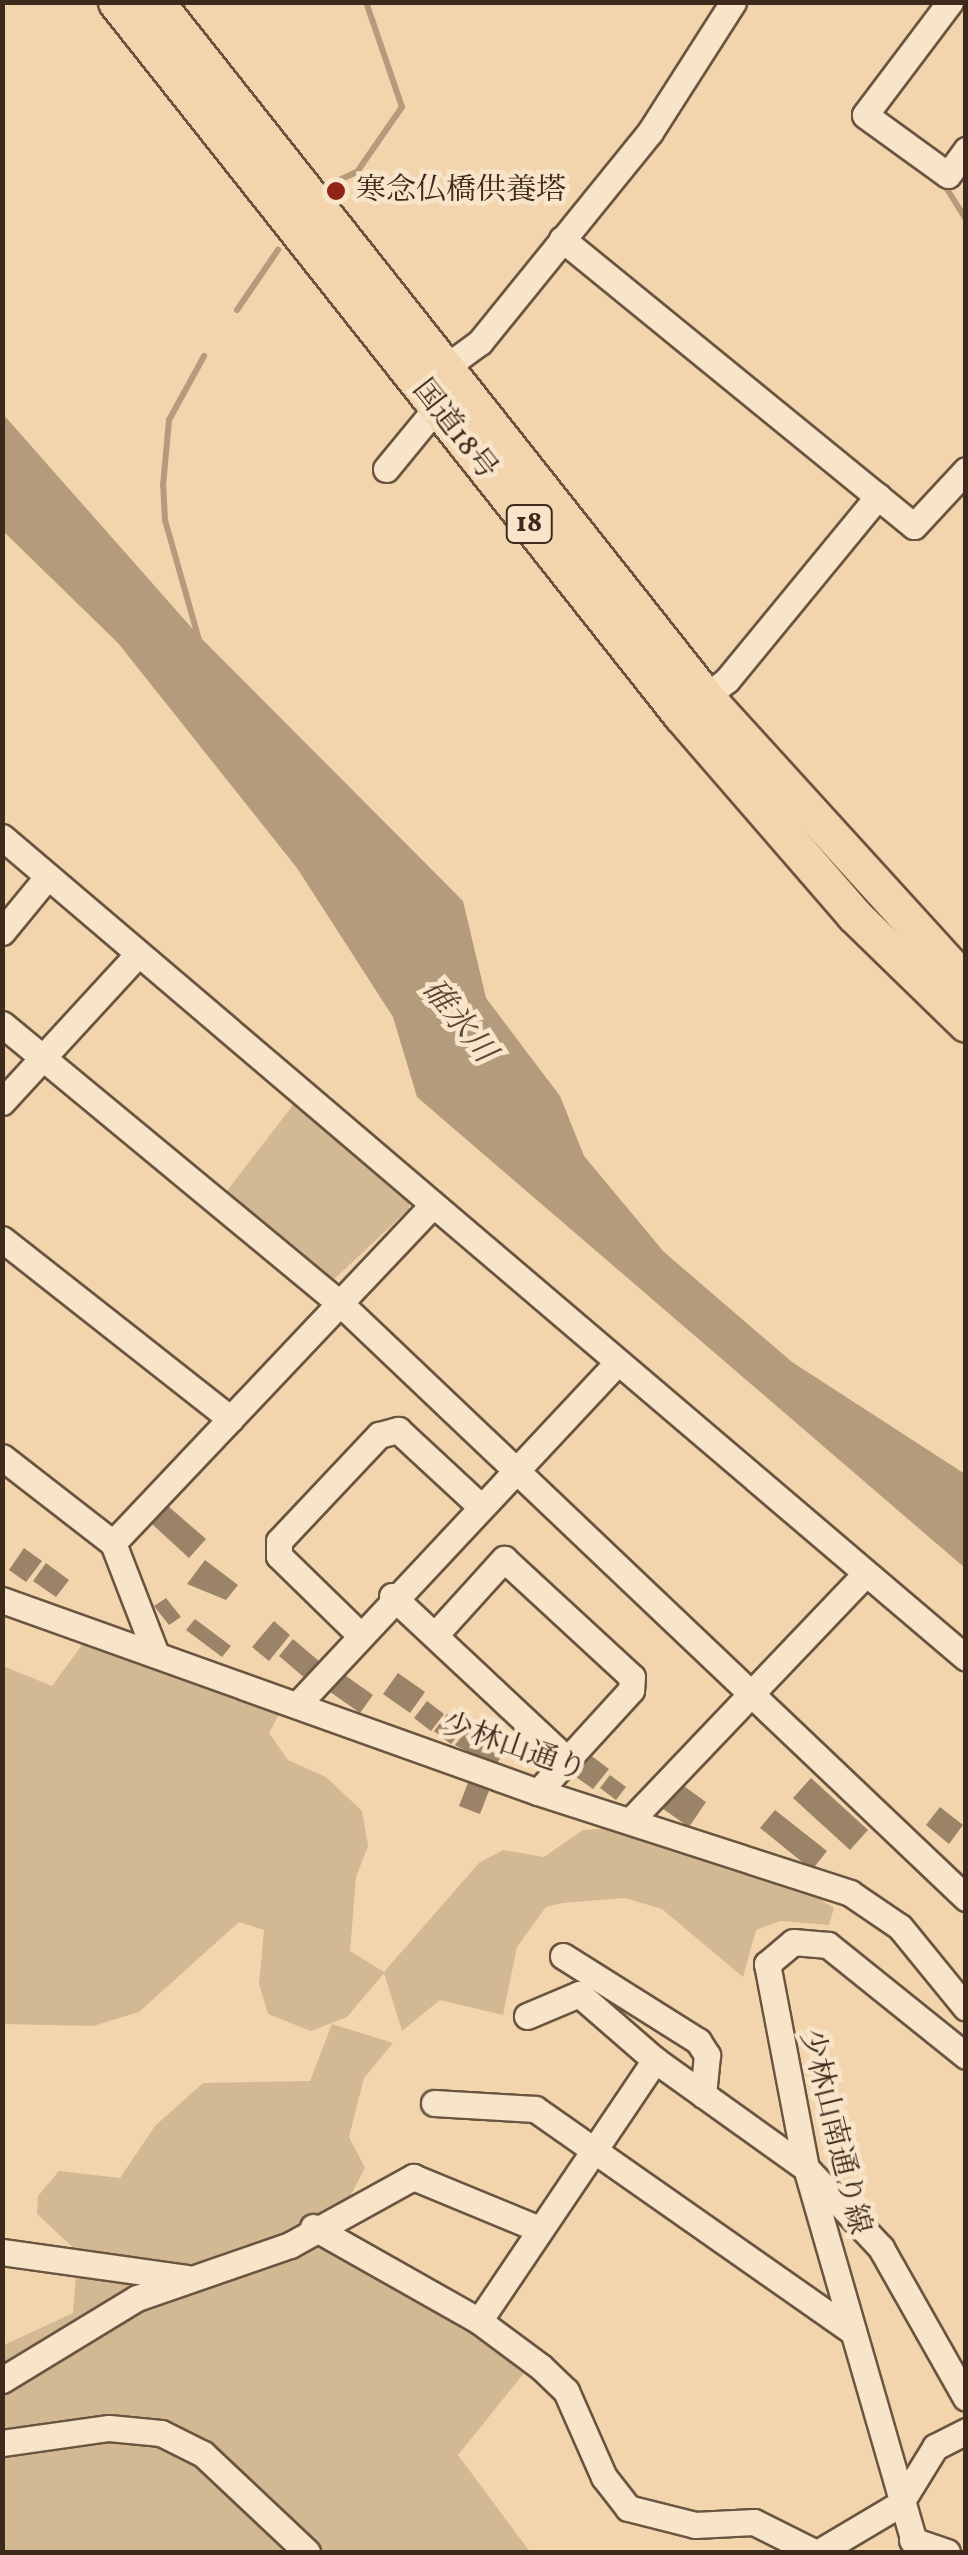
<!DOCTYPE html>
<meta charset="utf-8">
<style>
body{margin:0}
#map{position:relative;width:968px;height:2555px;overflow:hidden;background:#f2d5ac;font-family:Vollkorn,"Noto Serif JP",serif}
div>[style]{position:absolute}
.green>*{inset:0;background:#d3b894}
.water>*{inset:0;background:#b49b7b}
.stream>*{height:6px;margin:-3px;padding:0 3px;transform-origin:3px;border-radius:3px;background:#b49b7b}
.building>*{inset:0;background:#9b8367}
.roads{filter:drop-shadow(2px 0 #6a5541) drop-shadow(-2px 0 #6a5541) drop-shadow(0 2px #6a5541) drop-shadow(0 -2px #6a5541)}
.minor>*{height:25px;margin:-12.5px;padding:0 12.5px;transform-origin:12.5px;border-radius:12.5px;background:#f7e4c9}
.highway>*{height:35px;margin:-17.5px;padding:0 17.5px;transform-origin:17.5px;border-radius:17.5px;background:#f2d5ac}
.dots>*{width:28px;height:28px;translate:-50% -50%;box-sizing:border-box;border:5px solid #f7e4c9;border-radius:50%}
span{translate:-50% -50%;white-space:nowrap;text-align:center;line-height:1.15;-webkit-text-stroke:9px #f7e4c9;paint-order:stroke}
.shield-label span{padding:2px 8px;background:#f7e4c9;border:2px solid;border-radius:8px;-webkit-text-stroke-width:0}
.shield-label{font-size:28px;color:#3d2a1d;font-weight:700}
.poi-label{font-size:30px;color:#3d2a1d}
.left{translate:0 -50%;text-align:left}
.street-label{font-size:30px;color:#3d2a1d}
.water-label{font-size:32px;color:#5b4634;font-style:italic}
.frame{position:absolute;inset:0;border:5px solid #3d2a1d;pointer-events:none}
</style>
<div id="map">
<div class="green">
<div style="clip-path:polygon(296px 1101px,410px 1196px,409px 1209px,328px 1285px,223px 1196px)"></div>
<div style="clip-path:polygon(87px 1638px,279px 1714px,269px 1733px,288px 1760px,326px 1777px,362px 1811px,368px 1846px,356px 1877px,350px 1951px,384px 1972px,479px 1863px,503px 1850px,544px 1857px,583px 1830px,611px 1828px,809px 1892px,834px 1908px,829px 1925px,781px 1921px,756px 1930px,743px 1977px,662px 1909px,625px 1898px,562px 1903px,546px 1907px,517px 1947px,503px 2015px,440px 2000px,402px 2031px,384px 1973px,347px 2017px,311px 2031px,268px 2014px,259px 1984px,264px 1930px,239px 1922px,139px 2012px,93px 2026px,3px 2024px,3px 1666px,52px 1686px)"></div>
<div style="clip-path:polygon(332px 2024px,393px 2043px,364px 2078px,349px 2137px,365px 2168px,347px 2202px,297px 2224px,529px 2367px,458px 2455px,530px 2552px,3px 2552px,2px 2346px,73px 2313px,78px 2252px,37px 2214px,38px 2196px,59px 2171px,120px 2178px,155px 2126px,203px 2083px,310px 2081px)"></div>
</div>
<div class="water">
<div style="clip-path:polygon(2px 413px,198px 635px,463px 901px,486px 998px,560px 1096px,584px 1156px,664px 1252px,792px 1362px,965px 1474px,965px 1568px,417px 1097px,393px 1017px,297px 868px,118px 643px,3px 531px)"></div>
</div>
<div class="stream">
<div style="left:333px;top:183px;width:26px;rotate:-25deg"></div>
<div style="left:357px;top:172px;width:79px;rotate:-55.3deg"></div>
<div style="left:402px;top:107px;width:111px;rotate:-108.9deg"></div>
<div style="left:947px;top:189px;width:36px;rotate:58deg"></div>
<div style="left:237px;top:310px;width:73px;rotate:-55.7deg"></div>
<div style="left:199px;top:640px;width:125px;rotate:-105.8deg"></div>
<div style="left:165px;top:520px;width:34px;rotate:-93deg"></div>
<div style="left:163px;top:486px;width:66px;rotate:-84.8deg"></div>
<div style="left:169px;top:420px;width:73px;rotate:-61.3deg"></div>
</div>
<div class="building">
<div style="clip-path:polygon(168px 1506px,206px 1539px,189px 1558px,152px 1524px)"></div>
<div style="clip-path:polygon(24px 1548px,42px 1561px,26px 1582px,9px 1570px)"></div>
<div style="clip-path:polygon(205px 1560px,238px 1585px,226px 1600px,187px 1584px)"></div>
<div style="clip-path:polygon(46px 1563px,69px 1580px,56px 1597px,33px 1581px)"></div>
<div style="clip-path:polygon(166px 1598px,181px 1617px,169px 1625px,154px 1606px)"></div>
<div style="clip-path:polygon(195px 1619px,231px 1646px,222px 1657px,186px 1630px)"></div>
<div style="clip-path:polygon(274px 1621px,290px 1635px,269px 1661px,252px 1647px)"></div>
<div style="clip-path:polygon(293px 1639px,320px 1662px,306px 1679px,279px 1656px)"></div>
<div style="clip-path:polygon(339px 1671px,373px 1695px,360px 1713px,326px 1689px)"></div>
<div style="clip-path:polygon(398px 1673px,425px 1692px,410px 1713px,383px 1694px)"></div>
<div style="clip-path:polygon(427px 1701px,444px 1714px,431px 1731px,414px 1718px)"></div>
<div style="clip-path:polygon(447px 1714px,464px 1727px,451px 1744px,434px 1731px)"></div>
<div style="clip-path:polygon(469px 1727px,504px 1753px,495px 1766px,455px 1745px)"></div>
<div style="clip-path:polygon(585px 1751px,609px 1769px,593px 1789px,569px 1772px)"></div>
<div style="clip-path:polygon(471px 1775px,492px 1783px,480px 1814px,459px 1806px)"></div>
<div style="clip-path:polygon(610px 1775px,626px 1787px,616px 1800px,600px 1788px)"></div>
<div style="clip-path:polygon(811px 1778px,868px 1830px,850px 1850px,793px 1798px)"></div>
<div style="clip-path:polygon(674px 1779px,706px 1802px,689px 1827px,656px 1804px)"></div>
<div style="clip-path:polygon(940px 1807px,963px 1825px,949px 1844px,926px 1825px)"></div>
<div style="clip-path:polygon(775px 1810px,827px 1851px,812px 1870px,760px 1828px)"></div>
</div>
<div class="roads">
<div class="minor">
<div style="left:950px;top:2px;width:141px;rotate:127deg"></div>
<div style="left:865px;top:115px;width:102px;rotate:35.9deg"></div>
<div style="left:948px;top:175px;width:31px;rotate:-54deg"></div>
<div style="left:562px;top:239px;width:454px;rotate:39.2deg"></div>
<div style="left:914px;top:526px;width:76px;rotate:-47.1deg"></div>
<div style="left:432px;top:377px;width:59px;rotate:-36.1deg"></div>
<div style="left:480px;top:342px;width:270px;rotate:-51deg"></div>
<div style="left:650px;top:132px;width:154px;rotate:-57.4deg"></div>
<div style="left:386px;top:469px;width:80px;rotate:-50.6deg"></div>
<div style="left:694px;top:706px;width:42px;rotate:-38.2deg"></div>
<div style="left:727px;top:680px;width:238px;rotate:-50.6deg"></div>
<div style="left:2px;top:837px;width:1266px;rotate:40.42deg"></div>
<div style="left:2px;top:932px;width:72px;rotate:-50.6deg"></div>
<div style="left:2px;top:1024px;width:441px;rotate:39.6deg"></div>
<div style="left:342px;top:1305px;width:861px;rotate:43.54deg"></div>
<div style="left:2px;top:1102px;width:201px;rotate:-47.4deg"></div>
<div style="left:2px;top:1239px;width:291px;rotate:38.2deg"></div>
<div style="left:2px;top:1457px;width:140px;rotate:37.8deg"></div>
<div style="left:113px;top:1543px;width:114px;rotate:68.9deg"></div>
<div style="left:113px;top:1543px;width:463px;rotate:-46.6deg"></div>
<div style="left:392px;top:1596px;width:240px;rotate:43.1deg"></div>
<div style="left:2px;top:1600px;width:569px;rotate:19.71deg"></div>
<div style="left:538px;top:1792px;width:328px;rotate:17.9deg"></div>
<div style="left:850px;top:1893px;width:60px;rotate:34.2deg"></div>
<div style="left:900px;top:1927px;width:104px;rotate:50.8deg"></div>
<div style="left:357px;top:1632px;width:109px;rotate:-135.7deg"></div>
<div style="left:279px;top:1556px;width:15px;rotate:-90deg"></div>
<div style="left:279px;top:1541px;width:146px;rotate:-46.7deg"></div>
<div style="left:379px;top:1435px;width:20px;rotate:-15deg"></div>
<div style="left:398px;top:1430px;width:112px;rotate:42.8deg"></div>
<div style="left:435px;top:1635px;width:103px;rotate:-47.8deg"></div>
<div style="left:504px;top:1559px;width:174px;rotate:42.7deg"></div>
<div style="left:632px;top:1677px;width:13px;rotate:94deg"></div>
<div style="left:631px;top:1690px;width:138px;rotate:132.4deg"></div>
<div style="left:297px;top:1705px;width:468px;rotate:-46.9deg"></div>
<div style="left:630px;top:1821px;width:341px;rotate:-46.4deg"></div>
<div style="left:563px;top:1956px;width:160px;rotate:32.2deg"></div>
<div style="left:698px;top:2041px;width:17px;rotate:57deg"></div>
<div style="left:707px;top:2055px;width:40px;rotate:95.7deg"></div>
<div style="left:527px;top:2016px;width:56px;rotate:-22.9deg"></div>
<div style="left:579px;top:1994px;width:101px;rotate:41deg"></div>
<div style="left:655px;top:2060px;width:186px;rotate:35.6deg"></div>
<div style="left:806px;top:2168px;width:110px;rotate:46.8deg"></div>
<div style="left:881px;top:2248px;width:172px;rotate:60.5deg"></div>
<div style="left:434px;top:2103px;width:101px;rotate:3.4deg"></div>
<div style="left:535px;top:2109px;width:387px;rotate:35deg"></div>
<div style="left:313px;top:2227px;width:191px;rotate:29.5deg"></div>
<div style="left:479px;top:2321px;width:77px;rotate:36.6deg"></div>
<div style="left:541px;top:2367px;width:35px;rotate:44deg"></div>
<div style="left:566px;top:2391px;width:94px;rotate:66.2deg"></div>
<div style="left:604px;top:2477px;width:39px;rotate:52deg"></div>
<div style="left:628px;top:2508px;width:69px;rotate:14.2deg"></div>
<div style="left:695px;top:2525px;width:59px;rotate:-2.9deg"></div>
<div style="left:754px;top:2522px;width:67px;rotate:26.6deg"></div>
<div style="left:2px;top:2252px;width:186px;rotate:8deg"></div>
<div style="left:479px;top:2321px;width:315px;rotate:-56deg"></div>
<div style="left:2px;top:2380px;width:158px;rotate:-31.3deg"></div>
<div style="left:137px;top:2298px;width:162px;rotate:-19.1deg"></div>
<div style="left:290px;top:2245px;width:141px;rotate:-28.9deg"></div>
<div style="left:413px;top:2177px;width:136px;rotate:22.4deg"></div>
<div style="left:2px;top:2443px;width:108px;rotate:-8deg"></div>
<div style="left:109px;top:2428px;width:52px;rotate:5.5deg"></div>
<div style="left:161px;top:2433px;width:47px;rotate:26.6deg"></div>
<div style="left:203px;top:2454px;width:143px;rotate:43.3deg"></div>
<div style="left:912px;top:2540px;width:37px;rotate:19deg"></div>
<div style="left:819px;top:2552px;width:94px;rotate:-30.7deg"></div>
<div style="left:900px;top:2504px;width:67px;rotate:-58.4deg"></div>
<div style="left:935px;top:2447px;width:35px;rotate:-27deg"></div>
<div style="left:917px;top:2552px;width:400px;rotate:-106.1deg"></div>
<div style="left:806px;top:2168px;width:208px;rotate:-100.8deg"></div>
<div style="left:767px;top:1964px;width:34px;rotate:-40deg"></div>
<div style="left:793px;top:1942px;width:35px;rotate:5deg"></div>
<div style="left:828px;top:1945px;width:177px;rotate:38.8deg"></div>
</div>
<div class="highway">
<div style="left:116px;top:2px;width:910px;rotate:51.61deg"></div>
<div style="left:681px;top:715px;width:264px;rotate:49.1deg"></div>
<div style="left:854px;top:915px;width:156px;rotate:44.2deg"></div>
<div style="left:156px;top:2px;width:886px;rotate:51.64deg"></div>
<div style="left:706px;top:697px;width:387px;rotate:47.7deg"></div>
</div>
</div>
<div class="dots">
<div style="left:336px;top:191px;background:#8f2418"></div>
</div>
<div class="shield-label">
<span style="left:529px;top:524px">18</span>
</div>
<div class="poi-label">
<span class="left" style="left:356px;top:191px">寒念仏橋供養塔</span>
</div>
<div class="street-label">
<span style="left:454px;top:430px;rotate:52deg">国道18号</span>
<span style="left:514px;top:1748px;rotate:19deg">少林山通り</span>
<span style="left:834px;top:2132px;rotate:76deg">少林山南通り線</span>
</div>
<div class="water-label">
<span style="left:457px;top:1022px;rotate:51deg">碓氷川</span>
</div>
<div class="frame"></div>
</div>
